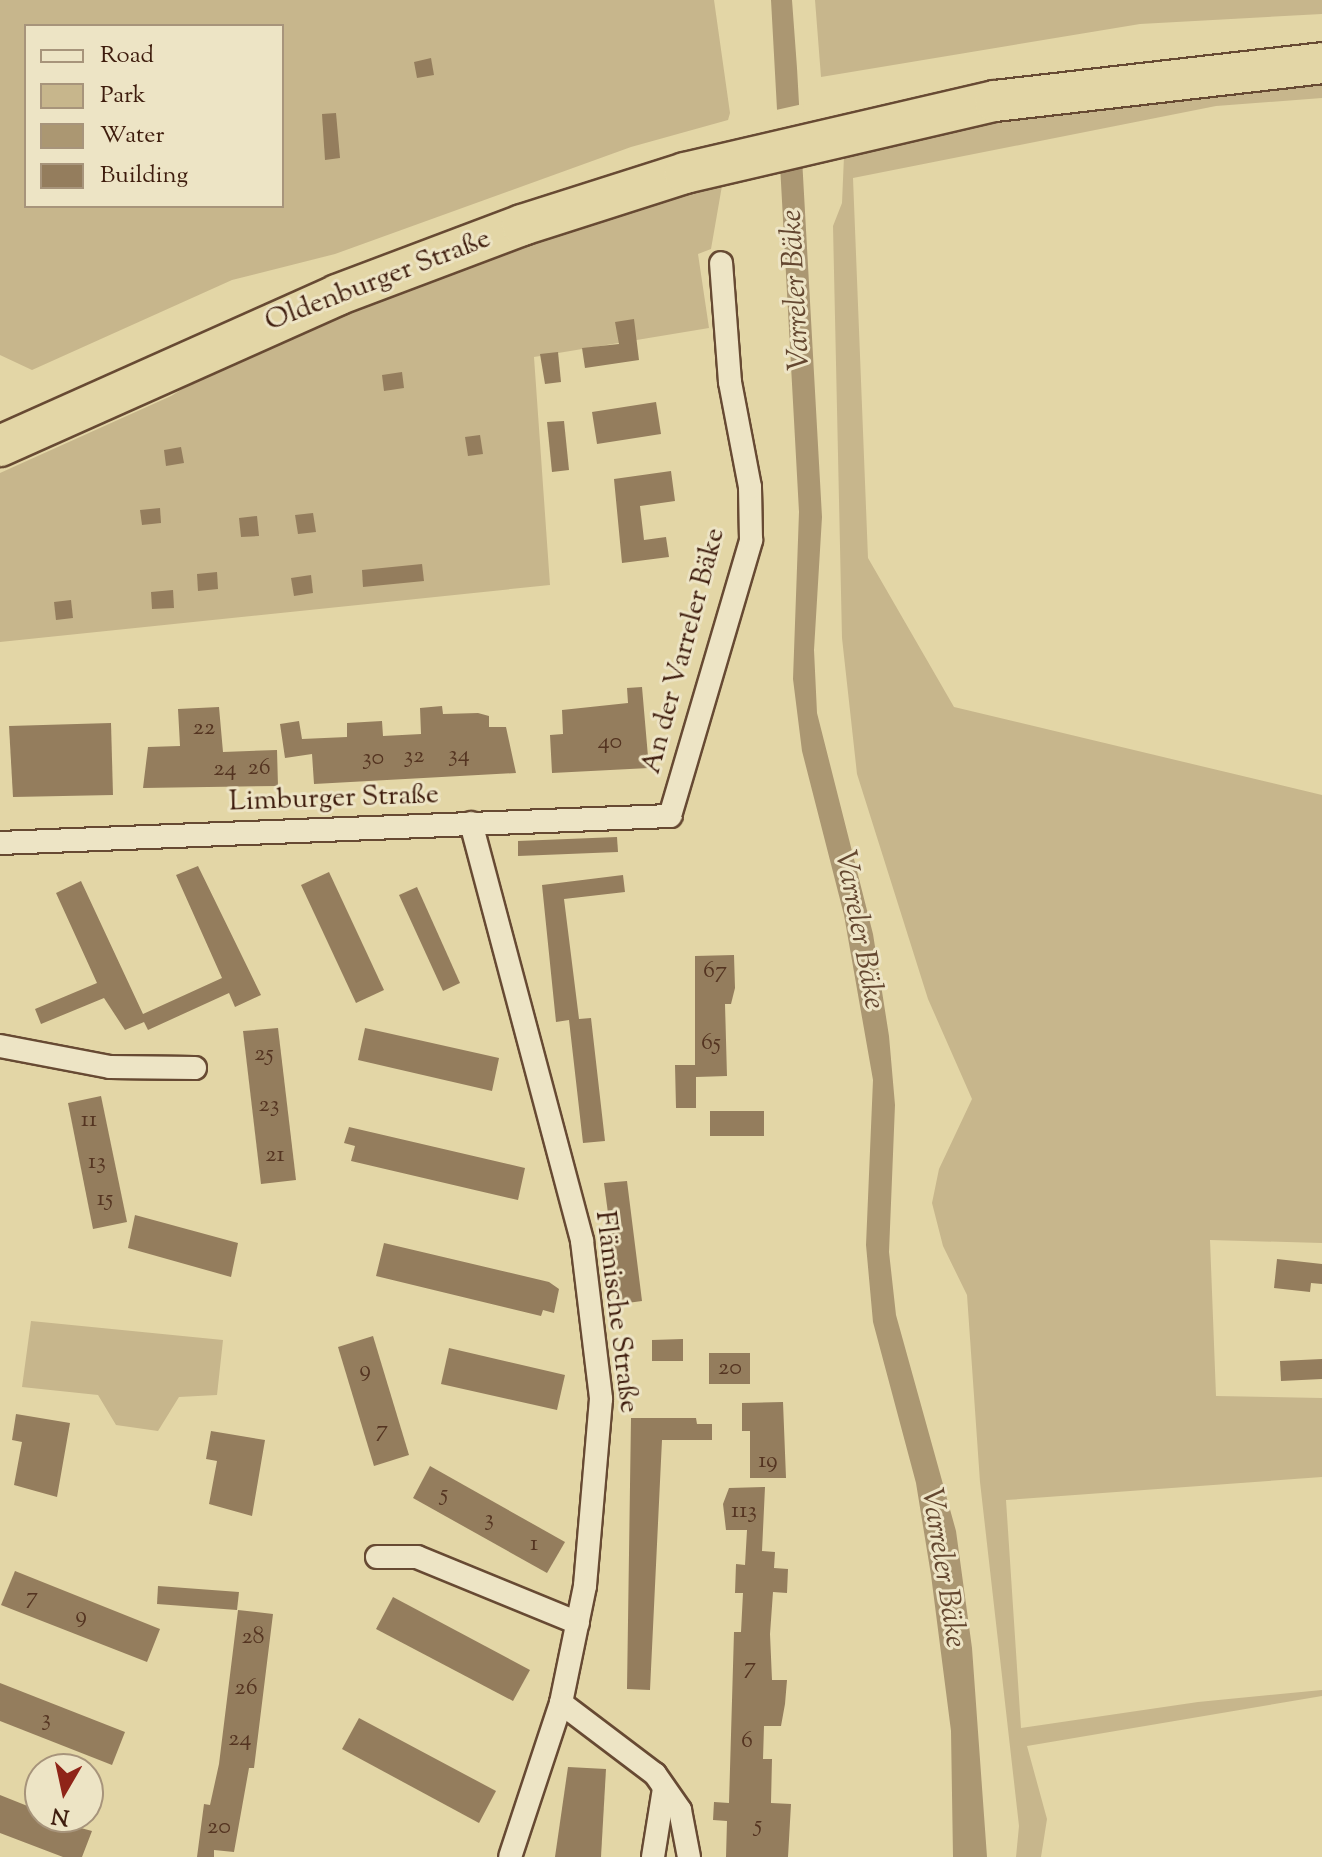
<!DOCTYPE html>
<meta charset="utf-8">
<style>
body{margin:0}
#map{position:relative;width:1322px;height:1857px;overflow:hidden;background:#e3d6a6;font-family:"Sorts Mill Goudy",serif}
div>[style]{position:absolute}
.green>*{inset:0;background:#c7b68c}
.water>*{inset:0;background:#ab9772}
.pier>*{inset:0;background:#e3d6a6}
.building>*{inset:0;background:#947d5d}
.roads{filter:drop-shadow(2px 0 #674a33) drop-shadow(-2px 0 #674a33) drop-shadow(0 2px #674a33) drop-shadow(0 -2px #674a33)}
.street>*{height:22px;margin:-11px;padding:0 11px;transform-origin:11px;border-radius:11px;background:#ede4c5}
.highway>*{height:40px;margin:-20px;padding:0 20px;transform-origin:20px;border-radius:20px;background:#e3d6a6}
span{translate:-50% -50%;white-space:nowrap;text-align:center;line-height:1.15;-webkit-text-stroke:6px #ede4c5;paint-order:stroke}
.number-label{font-size:24px;color:#543421}
.number-label span{-webkit-text-stroke-width:0}
.street-label{font-size:28px;color:#3e1c0d}
.water-label{font-size:30px;color:#644730;font-style:italic}
.legend{position:absolute;left:24px;top:24px;width:260px;height:184px;box-sizing:border-box;background:#ede4c5;border:2px solid #a7947b;margin:0;padding:10px 14px;list-style:none;font-size:24px;color:#3e1c0d}
.legend li{display:flex;align-items:center;gap:16px;height:40px}
.legend b{width:40px;border:2px solid #a7947b}
.north{position:absolute;left:24px;top:1753px;width:80px;height:80px;box-sizing:border-box;background:#ede4c5;border:2px solid #a7947b;border-radius:50%;rotate:189deg;font-size:22px;font-weight:700;line-height:32px;text-align:center;color:#3e1c0d}
.north::after{content:'';display:block;margin:auto;width:28px;height:36px;background:#8f2418;clip-path:polygon(50% 0,100% 100%,50% 72%,0 100%)}
</style>
<div id="map">
<div class="green">
<div style="clip-path:polygon(evenodd,0 0,714px 0,730px 113px,728px 120px,631px 147px,335px 254px,232px 280px,32px 370px,0 355px,0 0,26px 26px,282px 26px,282px 206px,26px 206px,26px 26px)"></div>
<div style="clip-path:polygon(815px 0,1322px 0,1322px 14px,1140px 24px,821px 77px)"></div>
<div style="clip-path:polygon(1322px 78px,1322px 98px,1216px 106px,853px 178px,868px 558px,954px 707px,1322px 795px,1322px 1243px,1210px 1240px,1216px 1396px,1322px 1398px,1322px 1477px,1006px 1500px,1021px 1728px,1198px 1702px,1322px 1690px,1322px 1696px,1027px 1746px,1047px 1819px,1041px 1857px,1016px 1857px,1019px 1826px,980px 1482px,967px 1295px,943px 1246px,932px 1203px,939px 1169px,972px 1099px,928px 999px,857px 774px,842px 638px,833px 226px,842px 203px,844px 156px,1046px 108px)"></div>
<div style="clip-path:polygon(723px 180px,711px 249px,698px 254px,709px 328px,534px 357px,550px 585px,0 642px,0 473px,171px 396px,223px 364px,458px 262px)"></div>
<div style="clip-path:polygon(31px 1321px,223px 1340px,217px 1395px,179px 1397px,158px 1431px,116px 1425px,98px 1395px,22px 1387px)"></div>
</div>
<div class="water">
<div style="clip-path:polygon(771px 0,792px 0,797px 68px,822px 517px,814px 650px,817px 713px,873px 934px,889px 1036px,895px 1105px,889px 1252px,896px 1315px,956px 1531px,972px 1648px,987px 1857px,953px 1857px,951px 1731px,931px 1575px,916px 1483px,873px 1322px,866px 1245px,873px 1080px,844px 915px,802px 751px,793px 679px,799px 512px)"></div>
</div>
<div class="pier">
<div style="clip-path:polygon(803px 104px,805px 159px,778px 166px,776px 110px)"></div>
</div>
<div class="building">
<div style="clip-path:polygon(431px 58px,434px 75px,417px 78px,414px 62px)"></div>
<div style="clip-path:polygon(336px 113px,340px 158px,325px 160px,322px 114px)"></div>
<div style="clip-path:polygon(634px 319px,639px 360px,585px 368px,582px 348px,619px 344px,615px 322px)"></div>
<div style="clip-path:polygon(558px 352px,561px 382px,545px 384px,540px 354px)"></div>
<div style="clip-path:polygon(402px 372px,404px 388px,384px 391px,382px 375px)"></div>
<div style="clip-path:polygon(656px 402px,661px 434px,597px 444px,592px 412px)"></div>
<div style="clip-path:polygon(564px 421px,569px 470px,552px 472px,547px 422px)"></div>
<div style="clip-path:polygon(480px 435px,483px 454px,468px 456px,465px 437px)"></div>
<div style="clip-path:polygon(181px 447px,184px 463px,166px 466px,164px 450px)"></div>
<div style="clip-path:polygon(671px 471px,675px 501px,640px 506px,644px 540px,666px 537px,669px 557px,622px 563px,614px 479px)"></div>
<div style="clip-path:polygon(160px 508px,161px 523px,142px 525px,140px 510px)"></div>
<div style="clip-path:polygon(313px 513px,316px 532px,298px 534px,295px 515px)"></div>
<div style="clip-path:polygon(257px 516px,259px 536px,241px 537px,239px 518px)"></div>
<div style="clip-path:polygon(422px 564px,424px 581px,363px 587px,362px 570px)"></div>
<div style="clip-path:polygon(217px 572px,218px 589px,198px 591px,197px 574px)"></div>
<div style="clip-path:polygon(311px 575px,313px 593px,294px 596px,291px 578px)"></div>
<div style="clip-path:polygon(173px 590px,174px 608px,152px 609px,151px 592px)"></div>
<div style="clip-path:polygon(71px 600px,73px 618px,56px 620px,54px 602px)"></div>
<div style="clip-path:polygon(642px 687px,649px 768px,552px 773px,550px 735px,563px 734px,562px 710px,628px 703px,627px 688px)"></div>
<div style="clip-path:polygon(442px 706px,443px 714px,478px 713px,489px 716px,489px 727px,506px 727px,516px 773px,314px 784px,312px 754px,285px 758px,280px 724px,299px 721px,302px 739px,347px 737px,347px 723px,382px 721px,383px 736px,421px 734px,420px 708px)"></div>
<div style="clip-path:polygon(219px 707px,223px 752px,277px 750px,278px 786px,143px 788px,148px 747px,180px 746px,178px 709px)"></div>
<div style="clip-path:polygon(111px 723px,113px 795px,13px 797px,9px 726px)"></div>
<div style="clip-path:polygon(617px 837px,618px 852px,518px 856px,518px 841px)"></div>
<div style="clip-path:polygon(198px 866px,261px 995px,235px 1007px,229px 993px,148px 1030px,144px 1022px,125px 1030px,104px 998px,41px 1024px,35px 1009px,97px 983px,56px 893px,81px 881px,143px 1014px,222px 978px,176px 875px)"></div>
<div style="clip-path:polygon(329px 872px,384px 990px,356px 1003px,301px 885px)"></div>
<div style="clip-path:polygon(623px 875px,625px 892px,564px 899px,579px 1019px,591px 1018px,605px 1141px,583px 1143px,569px 1020px,556px 1022px,542px 885px)"></div>
<div style="clip-path:polygon(417px 887px,460px 983px,443px 991px,399px 895px)"></div>
<div style="clip-path:polygon(734px 955px,735px 988px,731px 1004px,725px 1004px,727px 1076px,696px 1077px,696px 1108px,676px 1108px,675px 1065px,695px 1065px,695px 956px)"></div>
<div style="clip-path:polygon(278px 1028px,296px 1180px,261px 1184px,243px 1031px)"></div>
<div style="clip-path:polygon(365px 1028px,499px 1058px,492px 1091px,358px 1060px)"></div>
<div style="clip-path:polygon(101px 1096px,127px 1222px,93px 1229px,68px 1103px)"></div>
<div style="clip-path:polygon(710px 1111px,764px 1111px,764px 1136px,710px 1136px)"></div>
<div style="clip-path:polygon(349px 1127px,525px 1168px,518px 1200px,351px 1161px,355px 1146px,344px 1143px)"></div>
<div style="clip-path:polygon(627px 1181px,642px 1301px,620px 1304px,604px 1183px)"></div>
<div style="clip-path:polygon(135px 1215px,238px 1243px,231px 1277px,128px 1248px)"></div>
<div style="clip-path:polygon(384px 1243px,549px 1282px,559px 1289px,554px 1313px,543px 1310px,541px 1316px,376px 1276px)"></div>
<div style="clip-path:polygon(1277px 1259px,1322px 1264px,1322px 1284px,1311px 1283px,1310px 1292px,1274px 1288px)"></div>
<div style="clip-path:polygon(373px 1336px,409px 1455px,374px 1466px,338px 1347px)"></div>
<div style="clip-path:polygon(683px 1339px,683px 1361px,652px 1361px,652px 1340px)"></div>
<div style="clip-path:polygon(449px 1348px,565px 1375px,557px 1410px,441px 1384px)"></div>
<div style="clip-path:polygon(709px 1353px,750px 1353px,750px 1384px,709px 1384px)"></div>
<div style="clip-path:polygon(1322px 1359px,1322px 1379px,1281px 1381px,1280px 1361px)"></div>
<div style="clip-path:polygon(783px 1402px,786px 1478px,750px 1478px,750px 1431px,742px 1431px,742px 1403px)"></div>
<div style="clip-path:polygon(16px 1414px,70px 1423px,57px 1497px,14px 1485px,22px 1442px,12px 1440px)"></div>
<div style="clip-path:polygon(631px 1418px,696px 1418px,697px 1424px,712px 1424px,712px 1440px,662px 1440px,650px 1690px,627px 1689px)"></div>
<div style="clip-path:polygon(211px 1431px,265px 1440px,252px 1516px,209px 1504px,217px 1461px,206px 1459px)"></div>
<div style="clip-path:polygon(430px 1466px,565px 1542px,547px 1573px,413px 1498px)"></div>
<div style="clip-path:polygon(765px 1487px,762px 1551px,775px 1552px,774px 1568px,788px 1569px,787px 1593px,773px 1592px,770px 1634px,772px 1680px,787px 1680px,785px 1704px,781px 1726px,764px 1726px,763px 1759px,772px 1759px,771px 1803px,791px 1804px,788px 1857px,726px 1857px,727px 1821px,713px 1820px,714px 1802px,729px 1803px,734px 1632px,741px 1632px,743px 1593px,735px 1593px,736px 1564px,745px 1565px,747px 1530px,726px 1530px,723px 1504px,729px 1488px)"></div>
<div style="clip-path:polygon(15px 1571px,160px 1629px,147px 1662px,1px 1605px)"></div>
<div style="clip-path:polygon(158px 1586px,239px 1592px,237px 1610px,157px 1604px)"></div>
<div style="clip-path:polygon(393px 1597px,530px 1670px,513px 1701px,376px 1629px)"></div>
<div style="clip-path:polygon(238px 1610px,273px 1614px,254px 1768px,249px 1768px,234px 1852px,214px 1850px,214px 1857px,197px 1857px,204px 1804px,210px 1805px,219px 1764px)"></div>
<div style="clip-path:polygon(0 1683px,125px 1732px,112px 1765px,0 1721px)"></div>
<div style="clip-path:polygon(359px 1718px,496px 1791px,479px 1823px,342px 1749px)"></div>
<div style="clip-path:polygon(568px 1767px,606px 1769px,601px 1857px,555px 1857px)"></div>
<div style="clip-path:polygon(0 1795px,40px 1811px,40px 1817px,92px 1831px,82px 1857px,63px 1857px,0 1833px)"></div>
</div>
<div class="roads">
<div class="street">
<div style="left:471px;top:823px;width:432px;rotate:75.1deg"></div>
<div style="left:582px;top:1241px;width:159px;rotate:83.1deg"></div>
<div style="left:601px;top:1399px;width:188px;rotate:94.9deg"></div>
<div style="left:585px;top:1586px;width:119px;rotate:101.6deg"></div>
<div style="left:561px;top:1703px;width:162px;rotate:108.3deg"></div>
<div style="left:0;top:843px;width:671px;rotate:-2.31deg"></div>
<div style="left:670px;top:816px;width:288px;rotate:-73.6deg"></div>
<div style="left:751px;top:540px;width:53px;rotate:-91.1deg"></div>
<div style="left:750px;top:487px;width:107px;rotate:-100.8deg"></div>
<div style="left:730px;top:382px;width:119px;rotate:-94.3deg"></div>
<div style="left:0;top:1046px;width:112px;rotate:10.8deg"></div>
<div style="left:110px;top:1067px;width:85px;rotate:0.7deg"></div>
<div style="left:377px;top:1557px;width:40px"></div>
<div style="left:417px;top:1557px;width:174px;rotate:22.3deg"></div>
<div style="left:561px;top:1703px;width:118px;rotate:37.1deg"></div>
<div style="left:655px;top:1774px;width:44px;rotate:55.2deg"></div>
<div style="left:680px;top:1810px;width:48px;rotate:79.2deg"></div>
<div style="left:653px;top:1857px;width:70px;rotate:-80.9deg"></div>
</div>
<div class="highway">
<div style="left:0;top:446px;width:369px;rotate:-24.1deg"></div>
<div style="left:337px;top:295px;width:198px;rotate:-20.7deg"></div>
<div style="left:522px;top:225px;width:171px;rotate:-17.7deg"></div>
<div style="left:685px;top:173px;width:318px;rotate:-13.1deg"></div>
<div style="left:995px;top:101px;width:329px;rotate:-6.6deg"></div>
</div>
</div>
<div class="number-label">
<span style="left:204px;top:729px">22</span>
<span style="left:610px;top:743px">40</span>
<span style="left:459px;top:756px">34</span>
<span style="left:414px;top:757px">32</span>
<span style="left:373px;top:759px">30</span>
<span style="left:259px;top:769px">26</span>
<span style="left:225px;top:770px">24</span>
<span style="left:715px;top:972px">67</span>
<span style="left:711px;top:1044px">65</span>
<span style="left:264px;top:1055px">25</span>
<span style="left:269px;top:1106px">23</span>
<span style="left:89px;top:1121px">11</span>
<span style="left:275px;top:1156px">21</span>
<span style="left:97px;top:1163px">13</span>
<span style="left:105px;top:1200px">15</span>
<span style="left:730px;top:1369px">20</span>
<span style="left:365px;top:1371px">9</span>
<span style="left:382px;top:1431px">7</span>
<span style="left:768px;top:1462px">19</span>
<span style="left:444px;top:1495px">5</span>
<span style="left:744px;top:1512px">113</span>
<span style="left:489px;top:1520px">3</span>
<span style="left:534px;top:1545px">1</span>
<span style="left:32px;top:1598px">7</span>
<span style="left:81px;top:1617px">9</span>
<span style="left:253px;top:1638px">28</span>
<span style="left:750px;top:1668px">7</span>
<span style="left:246px;top:1689px">26</span>
<span style="left:46px;top:1720px">3</span>
<span style="left:240px;top:1740px">24</span>
<span style="left:747px;top:1742px">6</span>
<span style="left:758px;top:1826px">5</span>
<span style="left:219px;top:1828px">20</span>
</div>
<div class="street-label">
<span style="left:378px;top:281px;rotate:-21deg">Oldenburger Straße</span>
<span style="left:684px;top:651px;rotate:-75deg">An der Varreler Bäke</span>
<span style="left:334px;top:799px;rotate:-2deg">Limburger Straße</span>
<span style="left:616px;top:1312px;rotate:83deg">Flämische Straße</span>
</div>
<div class="water-label">
<span style="left:797px;top:290px;rotate:-93deg">Varreler Bäke</span>
<span style="left:858px;top:930px;rotate:79deg">Varreler Bäke</span>
<span style="left:942px;top:1568px;rotate:81deg">Varreler Bäke</span>
</div>
<ul class="legend">
<li><b style="height:10px;background:#ede4c5"></b>Road</li>
<li><b style="height:22px;background:#c7b68c"></b>Park</li>
<li><b style="height:22px;background:#ab9772"></b>Water</li>
<li><b style="height:22px;background:#947d5d"></b>Building</li>
</ul>
<div class="north">N</div>
</div>
